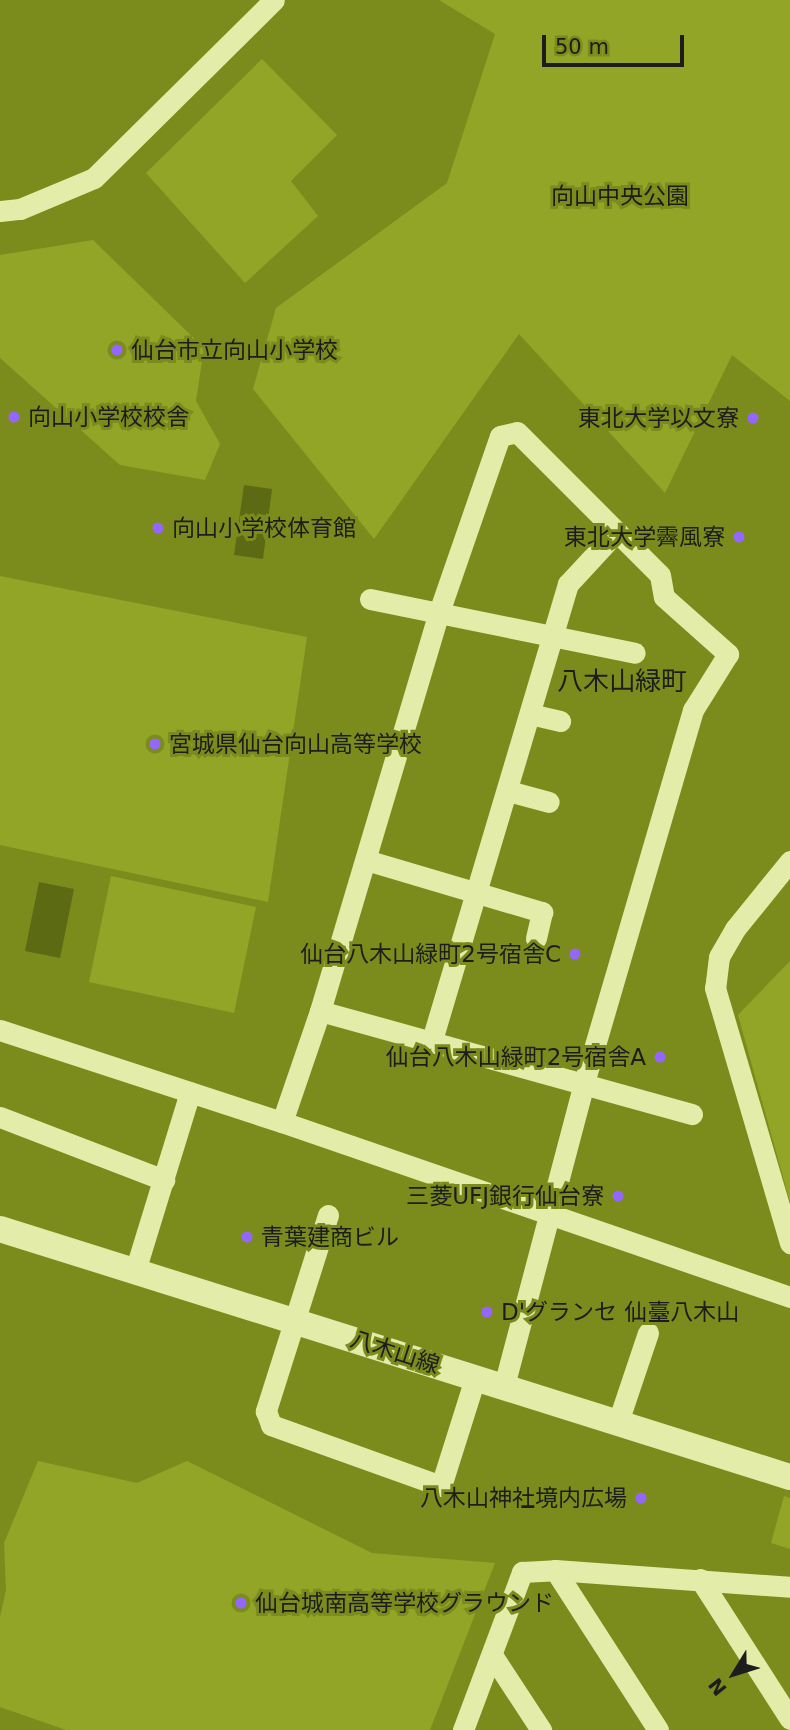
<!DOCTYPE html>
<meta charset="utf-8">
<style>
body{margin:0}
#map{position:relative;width:790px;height:1730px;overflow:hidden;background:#7b8c1d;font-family:"DejaVu Sans","Noto Sans JP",sans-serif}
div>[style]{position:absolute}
.green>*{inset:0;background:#93a526}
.water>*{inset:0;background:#5c6a13}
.minor>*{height:21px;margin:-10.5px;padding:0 10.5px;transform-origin:10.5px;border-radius:10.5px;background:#e3eda9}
.tertiary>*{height:26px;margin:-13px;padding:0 13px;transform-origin:13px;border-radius:13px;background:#e3eda9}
.dots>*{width:19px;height:19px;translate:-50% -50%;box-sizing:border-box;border:4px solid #7b8c1d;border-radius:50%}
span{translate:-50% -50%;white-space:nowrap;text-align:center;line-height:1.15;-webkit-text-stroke:6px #7b8c1d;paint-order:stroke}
.park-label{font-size:23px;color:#1c1d1a}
.poi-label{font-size:23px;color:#1d1d1d}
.left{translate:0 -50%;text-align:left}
.right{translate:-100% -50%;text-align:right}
.street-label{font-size:23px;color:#1d1d1d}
.quarter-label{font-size:26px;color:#1d1d1d}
.north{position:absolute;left:699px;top:1639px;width:70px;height:70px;-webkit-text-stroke:5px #7b8c1d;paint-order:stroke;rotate:232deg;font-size:19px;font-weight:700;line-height:28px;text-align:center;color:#1d1d1d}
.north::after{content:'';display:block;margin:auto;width:24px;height:32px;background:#1d1d1d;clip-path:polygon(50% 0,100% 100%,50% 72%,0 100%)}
.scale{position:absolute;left:542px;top:35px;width:142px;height:32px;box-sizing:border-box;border:4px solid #1d1d1d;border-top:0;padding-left:9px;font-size:21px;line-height:24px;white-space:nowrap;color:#1d1d1d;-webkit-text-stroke:5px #7b8c1d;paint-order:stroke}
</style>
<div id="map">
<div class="green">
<div style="clip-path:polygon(439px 0,790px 0,790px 401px,732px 355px,665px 493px,519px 334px,374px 539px,253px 389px,276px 308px,447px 183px,495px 34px)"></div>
<div style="clip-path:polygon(262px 59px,337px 135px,291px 181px,318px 216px,245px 283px,146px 173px)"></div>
<div style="clip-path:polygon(93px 240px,204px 348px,196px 401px,220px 444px,205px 480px,120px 465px,0 358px,0 255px)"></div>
<div style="clip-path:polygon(0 576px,307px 637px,268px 902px,0 845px)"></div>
<div style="clip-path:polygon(111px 876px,256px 907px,234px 1013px,89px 982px)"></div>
<div style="clip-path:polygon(790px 961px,790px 1202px,738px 1015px)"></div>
<div style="clip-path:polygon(38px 1461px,137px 1483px,187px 1461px,372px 1553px,495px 1563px,430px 1730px,66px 1730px,0 1707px,0 1617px,6px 1590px,4px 1543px)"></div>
<div style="clip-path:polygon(784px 1496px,790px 1498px,790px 1549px,771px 1543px)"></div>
</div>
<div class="water">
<div style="clip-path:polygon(244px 485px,272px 489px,263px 559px,234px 555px)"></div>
<div style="clip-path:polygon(39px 882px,74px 889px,60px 958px,25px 951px)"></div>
</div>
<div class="minor">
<div style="left:0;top:211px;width:20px;rotate:-6deg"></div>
<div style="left:20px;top:209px;width:80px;rotate:-22.7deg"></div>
<div style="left:94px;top:178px;width:253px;rotate:-44.7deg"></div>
<div style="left:370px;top:599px;width:270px;rotate:11.5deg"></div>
<div style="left:530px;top:714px;width:31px;rotate:13deg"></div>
<div style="left:508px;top:791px;width:42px;rotate:15deg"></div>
<div style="left:366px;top:860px;width:184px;rotate:16.5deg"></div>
<div style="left:542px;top:912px;width:27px;rotate:103deg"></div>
<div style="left:790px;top:861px;width:87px;rotate:129deg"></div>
<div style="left:735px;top:929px;width:32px;rotate:120deg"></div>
<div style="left:719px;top:957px;width:31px;rotate:97deg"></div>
<div style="left:715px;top:988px;width:266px;rotate:73.6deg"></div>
<div style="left:320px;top:1011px;width:386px;rotate:15.5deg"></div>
<div style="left:0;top:1030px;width:297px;rotate:18.1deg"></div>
<div style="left:282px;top:1122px;width:537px;rotate:19.01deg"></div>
<div style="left:432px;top:1040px;width:476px;rotate:-73.4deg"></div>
<div style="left:568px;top:584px;width:72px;rotate:-47.2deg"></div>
<div style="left:0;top:1117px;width:176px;rotate:21deg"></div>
<div style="left:282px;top:1122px;width:117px;rotate:-71.1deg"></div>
<div style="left:320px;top:1011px;width:413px;rotate:-73.4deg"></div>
<div style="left:438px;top:615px;width:189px;rotate:-70.9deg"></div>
<div style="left:500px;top:436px;width:17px;rotate:-13deg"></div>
<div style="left:517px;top:432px;width:202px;rotate:45deg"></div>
<div style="left:660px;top:575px;width:22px;rotate:80deg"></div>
<div style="left:664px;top:597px;width:86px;rotate:41.7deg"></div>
<div style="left:728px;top:654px;width:66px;rotate:122deg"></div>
<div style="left:693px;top:710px;width:389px;rotate:106.3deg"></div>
<div style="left:584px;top:1083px;width:313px;rotate:104.8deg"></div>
<div style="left:328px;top:1215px;width:206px;rotate:107.6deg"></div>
<div style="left:266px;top:1411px;width:15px;rotate:70deg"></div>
<div style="left:271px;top:1425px;width:181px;rotate:19.7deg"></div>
<div style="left:441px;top:1486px;width:113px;rotate:-72.5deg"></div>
<div style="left:135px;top:1271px;width:187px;rotate:-72.9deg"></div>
<div style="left:618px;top:1422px;width:94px;rotate:-71.4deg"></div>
<div style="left:555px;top:1570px;width:190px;rotate:57.2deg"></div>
<div style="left:700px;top:1579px;width:166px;rotate:57.3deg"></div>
<div style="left:492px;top:1655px;width:90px;rotate:56.8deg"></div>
<div style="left:463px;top:1730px;width:169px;rotate:-69.5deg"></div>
<div style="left:522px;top:1572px;width:33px;rotate:-3deg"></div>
<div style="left:555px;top:1570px;width:236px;rotate:4.1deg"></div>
</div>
<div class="tertiary">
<div style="left:0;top:1229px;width:828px;rotate:17.43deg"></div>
</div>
<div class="dots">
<div style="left:117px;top:350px;background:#9467fc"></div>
<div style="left:14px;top:417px;background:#9467fc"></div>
<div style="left:753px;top:418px;background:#9467fc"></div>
<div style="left:158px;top:528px;background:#9467fc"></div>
<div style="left:739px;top:537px;background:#9467fc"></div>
<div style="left:155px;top:744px;background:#9467fc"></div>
<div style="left:575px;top:954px;background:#9467fc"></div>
<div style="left:660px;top:1057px;background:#9467fc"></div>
<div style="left:618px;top:1196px;background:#9467fc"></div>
<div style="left:247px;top:1237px;background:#9467fc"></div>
<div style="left:487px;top:1312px;background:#9467fc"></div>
<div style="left:641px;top:1498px;background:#9467fc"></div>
<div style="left:241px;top:1603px;background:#9467fc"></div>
</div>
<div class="park-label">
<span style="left:620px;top:196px">向山中央公園</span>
</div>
<div class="poi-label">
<span class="left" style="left:131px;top:350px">仙台市立向山小学校</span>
<span class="left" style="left:28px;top:417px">向山小学校校舎</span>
<span class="right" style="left:739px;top:418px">東北大学以文寮</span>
<span class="left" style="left:172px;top:528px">向山小学校体育館</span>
<span class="right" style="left:725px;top:537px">東北大学霽風寮</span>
<span class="left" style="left:169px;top:744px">宮城県仙台向山高等学校</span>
<span class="right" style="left:561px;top:954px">仙台八木山緑町2号宿舎C</span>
<span class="right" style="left:646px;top:1057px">仙台八木山緑町2号宿舎A</span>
<span class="right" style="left:604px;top:1196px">三菱UFJ銀行仙台寮</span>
<span class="left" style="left:261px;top:1237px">青葉建商ビル</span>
<span class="left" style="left:501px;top:1312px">D'グランセ 仙臺八木山</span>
<span class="right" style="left:627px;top:1498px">八木山神社境内広場</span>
<span class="left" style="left:255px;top:1603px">仙台城南高等学校グラウンド</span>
</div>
<div class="street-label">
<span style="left:395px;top:1352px;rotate:18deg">八木山線</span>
</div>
<div class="quarter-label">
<span style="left:622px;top:682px">八木山緑町</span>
</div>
<div class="north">N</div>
<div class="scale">50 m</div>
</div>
